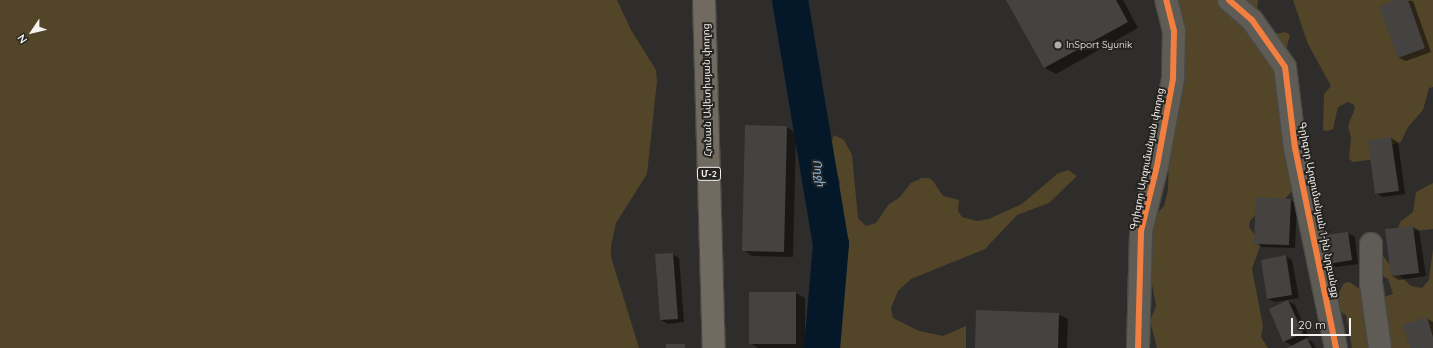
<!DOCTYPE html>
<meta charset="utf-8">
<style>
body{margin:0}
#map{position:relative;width:1433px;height:348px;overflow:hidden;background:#2f2d2b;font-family:Quicksand,"Noto Sans Armenian",sans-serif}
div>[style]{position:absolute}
.green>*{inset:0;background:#534527}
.shadow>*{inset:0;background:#0007}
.river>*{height:36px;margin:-18px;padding:0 18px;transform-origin:18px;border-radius:18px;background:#04182a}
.building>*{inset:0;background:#444341}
.roads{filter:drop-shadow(1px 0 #4a4947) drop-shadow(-1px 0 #4a4947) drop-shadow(0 1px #4a4947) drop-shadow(0 -1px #4a4947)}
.minor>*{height:22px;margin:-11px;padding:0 11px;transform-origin:11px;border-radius:11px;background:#5f5c55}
.highway>*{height:22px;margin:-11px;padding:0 11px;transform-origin:11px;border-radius:11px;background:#706a60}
.cycleway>*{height:6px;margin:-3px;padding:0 3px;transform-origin:3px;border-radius:3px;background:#f27e40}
.dots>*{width:11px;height:11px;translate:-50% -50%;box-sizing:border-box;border:2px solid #262420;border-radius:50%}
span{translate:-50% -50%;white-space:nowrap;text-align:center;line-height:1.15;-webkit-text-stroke:4px #262420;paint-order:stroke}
.shield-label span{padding:1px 3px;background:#262420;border:1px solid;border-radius:3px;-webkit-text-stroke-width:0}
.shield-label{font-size:9px;color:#f3f2f0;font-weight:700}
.poi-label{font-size:10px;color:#f3f2f0}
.left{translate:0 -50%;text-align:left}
.street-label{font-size:10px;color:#f3f2f0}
.water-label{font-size:11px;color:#8cc7f9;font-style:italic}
.north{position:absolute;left:12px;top:12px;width:40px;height:40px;-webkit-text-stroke:3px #262420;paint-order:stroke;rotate:235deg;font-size:11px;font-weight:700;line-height:16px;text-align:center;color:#f3f2f0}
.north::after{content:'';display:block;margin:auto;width:14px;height:18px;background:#f3f2f0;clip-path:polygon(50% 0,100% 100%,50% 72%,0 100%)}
.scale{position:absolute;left:1291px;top:318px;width:60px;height:18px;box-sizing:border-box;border:2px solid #f3f2f0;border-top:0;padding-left:5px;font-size:12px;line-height:14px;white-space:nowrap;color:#f3f2f0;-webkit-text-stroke:3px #262420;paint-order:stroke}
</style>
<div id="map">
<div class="green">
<div style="clip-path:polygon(0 0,617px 0,631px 30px,656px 70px,657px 81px,647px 174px,616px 223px,611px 246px,611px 257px,639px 348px,0 348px)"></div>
<div style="clip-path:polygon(1173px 0,1258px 0,1257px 11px,1275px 34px,1285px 32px,1290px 35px,1286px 50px,1298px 185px,1282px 202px,1262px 208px,1250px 221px,1249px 227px,1261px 243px,1252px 269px,1263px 326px,1261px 337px,1268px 348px,1157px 348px,1150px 321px,1156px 306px,1150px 273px,1150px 235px,1153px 218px,1164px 206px,1168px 190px)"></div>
<div style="clip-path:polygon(1293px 0,1433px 0,1433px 87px,1429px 88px,1423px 110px,1408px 127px,1401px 142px,1391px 145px,1375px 159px,1353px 162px,1349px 159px,1351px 137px,1348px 126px,1355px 108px,1353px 104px,1348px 102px,1338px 107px,1333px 129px,1328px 131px,1323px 130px,1324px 94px,1331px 86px,1308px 44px)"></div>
<div style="clip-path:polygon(834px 135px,844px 140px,852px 155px,858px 218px,866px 226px,876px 223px,889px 204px,899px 198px,911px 183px,922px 178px,929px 178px,933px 181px,943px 196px,959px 200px,958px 211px,962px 217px,977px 221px,989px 219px,1022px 204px,1057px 174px,1068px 170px,1077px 176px,1049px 203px,1017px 215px,985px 249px,911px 279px,898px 291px,891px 308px,893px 318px,919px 331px,943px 336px,966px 326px,966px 348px,818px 348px,819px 324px,837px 301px,836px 284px,819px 226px,822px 206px,838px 189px,840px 183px,830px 146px)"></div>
<div style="clip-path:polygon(1433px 183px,1433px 229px,1397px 233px,1400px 222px,1413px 212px,1416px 192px)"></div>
<div style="clip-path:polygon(1433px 249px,1433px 348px,1352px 348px,1346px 315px,1336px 309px,1336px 298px,1344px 283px,1349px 282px,1366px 293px,1384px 297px,1393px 294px,1388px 279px,1380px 274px,1380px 252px,1394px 270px,1411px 286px,1422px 288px,1429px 280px)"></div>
</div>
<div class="shadow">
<div style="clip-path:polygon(1007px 0,1123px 0,1138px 28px,1056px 74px,1045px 68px)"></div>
<div style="clip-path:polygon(1399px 0,1413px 1px,1431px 52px,1406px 61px,1399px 58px)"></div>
<div style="clip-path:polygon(787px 127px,796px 133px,793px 257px,752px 256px,743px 250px)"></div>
<div style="clip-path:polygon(1391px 138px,1398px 142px,1405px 194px,1383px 197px,1376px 193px)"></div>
<div style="clip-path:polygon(1291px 200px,1297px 204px,1295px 248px,1262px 247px,1255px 243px)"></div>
<div style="clip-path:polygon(1413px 227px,1419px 230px,1426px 276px,1399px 280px,1392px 276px)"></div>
<div style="clip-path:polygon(1348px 233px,1355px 237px,1358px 264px,1336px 267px,1329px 263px)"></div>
<div style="clip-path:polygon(672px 254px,679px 258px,684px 322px,668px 324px,661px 320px)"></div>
<div style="clip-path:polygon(1286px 256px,1292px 260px,1299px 298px,1275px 302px,1268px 299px)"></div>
<div style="clip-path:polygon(796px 293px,805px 298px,805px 348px,758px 348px,750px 343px)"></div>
<div style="clip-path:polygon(1288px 301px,1295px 305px,1309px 337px,1306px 338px,1313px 343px,1316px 348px,1289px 348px,1293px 346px,1284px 341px)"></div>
<div style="clip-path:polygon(1058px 314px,1068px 319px,1067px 348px,976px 348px)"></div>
<div style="clip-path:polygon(1426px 318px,1433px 322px,1433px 348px,1411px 348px)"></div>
</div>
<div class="river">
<div style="left:790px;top:0;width:247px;rotate:80.5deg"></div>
<div style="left:831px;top:244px;width:104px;rotate:94.9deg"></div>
</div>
<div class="building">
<div style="clip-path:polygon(1006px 0,1116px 0,1128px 22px,1044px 68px)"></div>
<div style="clip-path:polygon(1396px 0,1408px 0,1425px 48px,1398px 58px,1379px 6px)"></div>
<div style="clip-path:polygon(745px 125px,787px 126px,784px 252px,742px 251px)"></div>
<div style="clip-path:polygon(1391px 137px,1399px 191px,1375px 194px,1368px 141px)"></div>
<div style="clip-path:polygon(1256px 197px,1291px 199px,1289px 245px,1254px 244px)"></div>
<div style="clip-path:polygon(1413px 226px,1419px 273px,1391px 276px,1385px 229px)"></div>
<div style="clip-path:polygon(1348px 232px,1352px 260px,1328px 264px,1324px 235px)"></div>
<div style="clip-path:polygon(673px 253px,678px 319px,660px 320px,655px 254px)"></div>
<div style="clip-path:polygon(1286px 255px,1292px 295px,1267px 299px,1261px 260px)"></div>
<div style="clip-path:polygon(749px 292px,796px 292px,796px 344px,749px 344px)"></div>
<div style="clip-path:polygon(1288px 300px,1303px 333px,1283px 342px,1269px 309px)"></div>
<div style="clip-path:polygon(976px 310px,1059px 313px,1058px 348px,975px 348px)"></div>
<div style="clip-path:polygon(1427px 317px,1433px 337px,1433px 348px,1410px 348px,1402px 325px)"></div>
<div style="clip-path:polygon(1307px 338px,1312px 348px,1287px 348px)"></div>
<div style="clip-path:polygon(666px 344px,685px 344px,685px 348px,666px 348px)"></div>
</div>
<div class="roads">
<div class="minor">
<div style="left:1229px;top:0;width:30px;rotate:41deg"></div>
<div style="left:1252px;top:20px;width:57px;rotate:54.9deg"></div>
<div style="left:1285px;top:67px;width:82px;rotate:83deg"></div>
<div style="left:1295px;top:148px;width:204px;rotate:78.4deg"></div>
<div style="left:1371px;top:244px;width:39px;rotate:90deg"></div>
<div style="left:1371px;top:283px;width:66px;rotate:82.1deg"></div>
<div style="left:1138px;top:348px;width:117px;rotate:-88.5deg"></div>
<div style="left:1141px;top:231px;width:67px;rotate:-76.2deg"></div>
<div style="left:1157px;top:166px;width:88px;rotate:-79.6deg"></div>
<div style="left:1173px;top:79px;width:48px;rotate:-88.8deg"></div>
<div style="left:1174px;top:31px;width:32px;rotate:-104deg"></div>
</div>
<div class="highway">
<div style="left:704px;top:0;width:348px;rotate:88.4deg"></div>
</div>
</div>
<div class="cycleway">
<div style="left:1229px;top:0;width:30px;rotate:41deg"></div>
<div style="left:1252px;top:20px;width:57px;rotate:54.9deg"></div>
<div style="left:1285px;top:67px;width:82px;rotate:83deg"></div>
<div style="left:1295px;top:148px;width:204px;rotate:78.4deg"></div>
<div style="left:1138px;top:348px;width:117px;rotate:-88.5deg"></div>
<div style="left:1141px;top:231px;width:67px;rotate:-76.2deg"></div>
<div style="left:1157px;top:166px;width:88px;rotate:-79.6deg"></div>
<div style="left:1173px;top:79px;width:48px;rotate:-88.8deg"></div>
<div style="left:1174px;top:31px;width:32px;rotate:-104deg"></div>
</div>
<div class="dots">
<div style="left:1058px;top:45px;background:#aeadab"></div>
</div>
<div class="shield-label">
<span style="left:709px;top:174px">Մ-2</span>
</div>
<div class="poi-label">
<span class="left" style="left:1066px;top:45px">InSport Syunik</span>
</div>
<div class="street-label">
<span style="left:707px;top:90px;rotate:-91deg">Հունան Ավետիսյան փողոց</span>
<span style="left:1147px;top:159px;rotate:-79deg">Գրիգոր Արզումանյան փողոց</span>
<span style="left:1319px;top:210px;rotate:79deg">Գրիգոր Արզումանյան 1-ին նրբանցք</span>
</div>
<div class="water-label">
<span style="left:819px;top:173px;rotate:80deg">Ողջի</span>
</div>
<div class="north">N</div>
<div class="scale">20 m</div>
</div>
